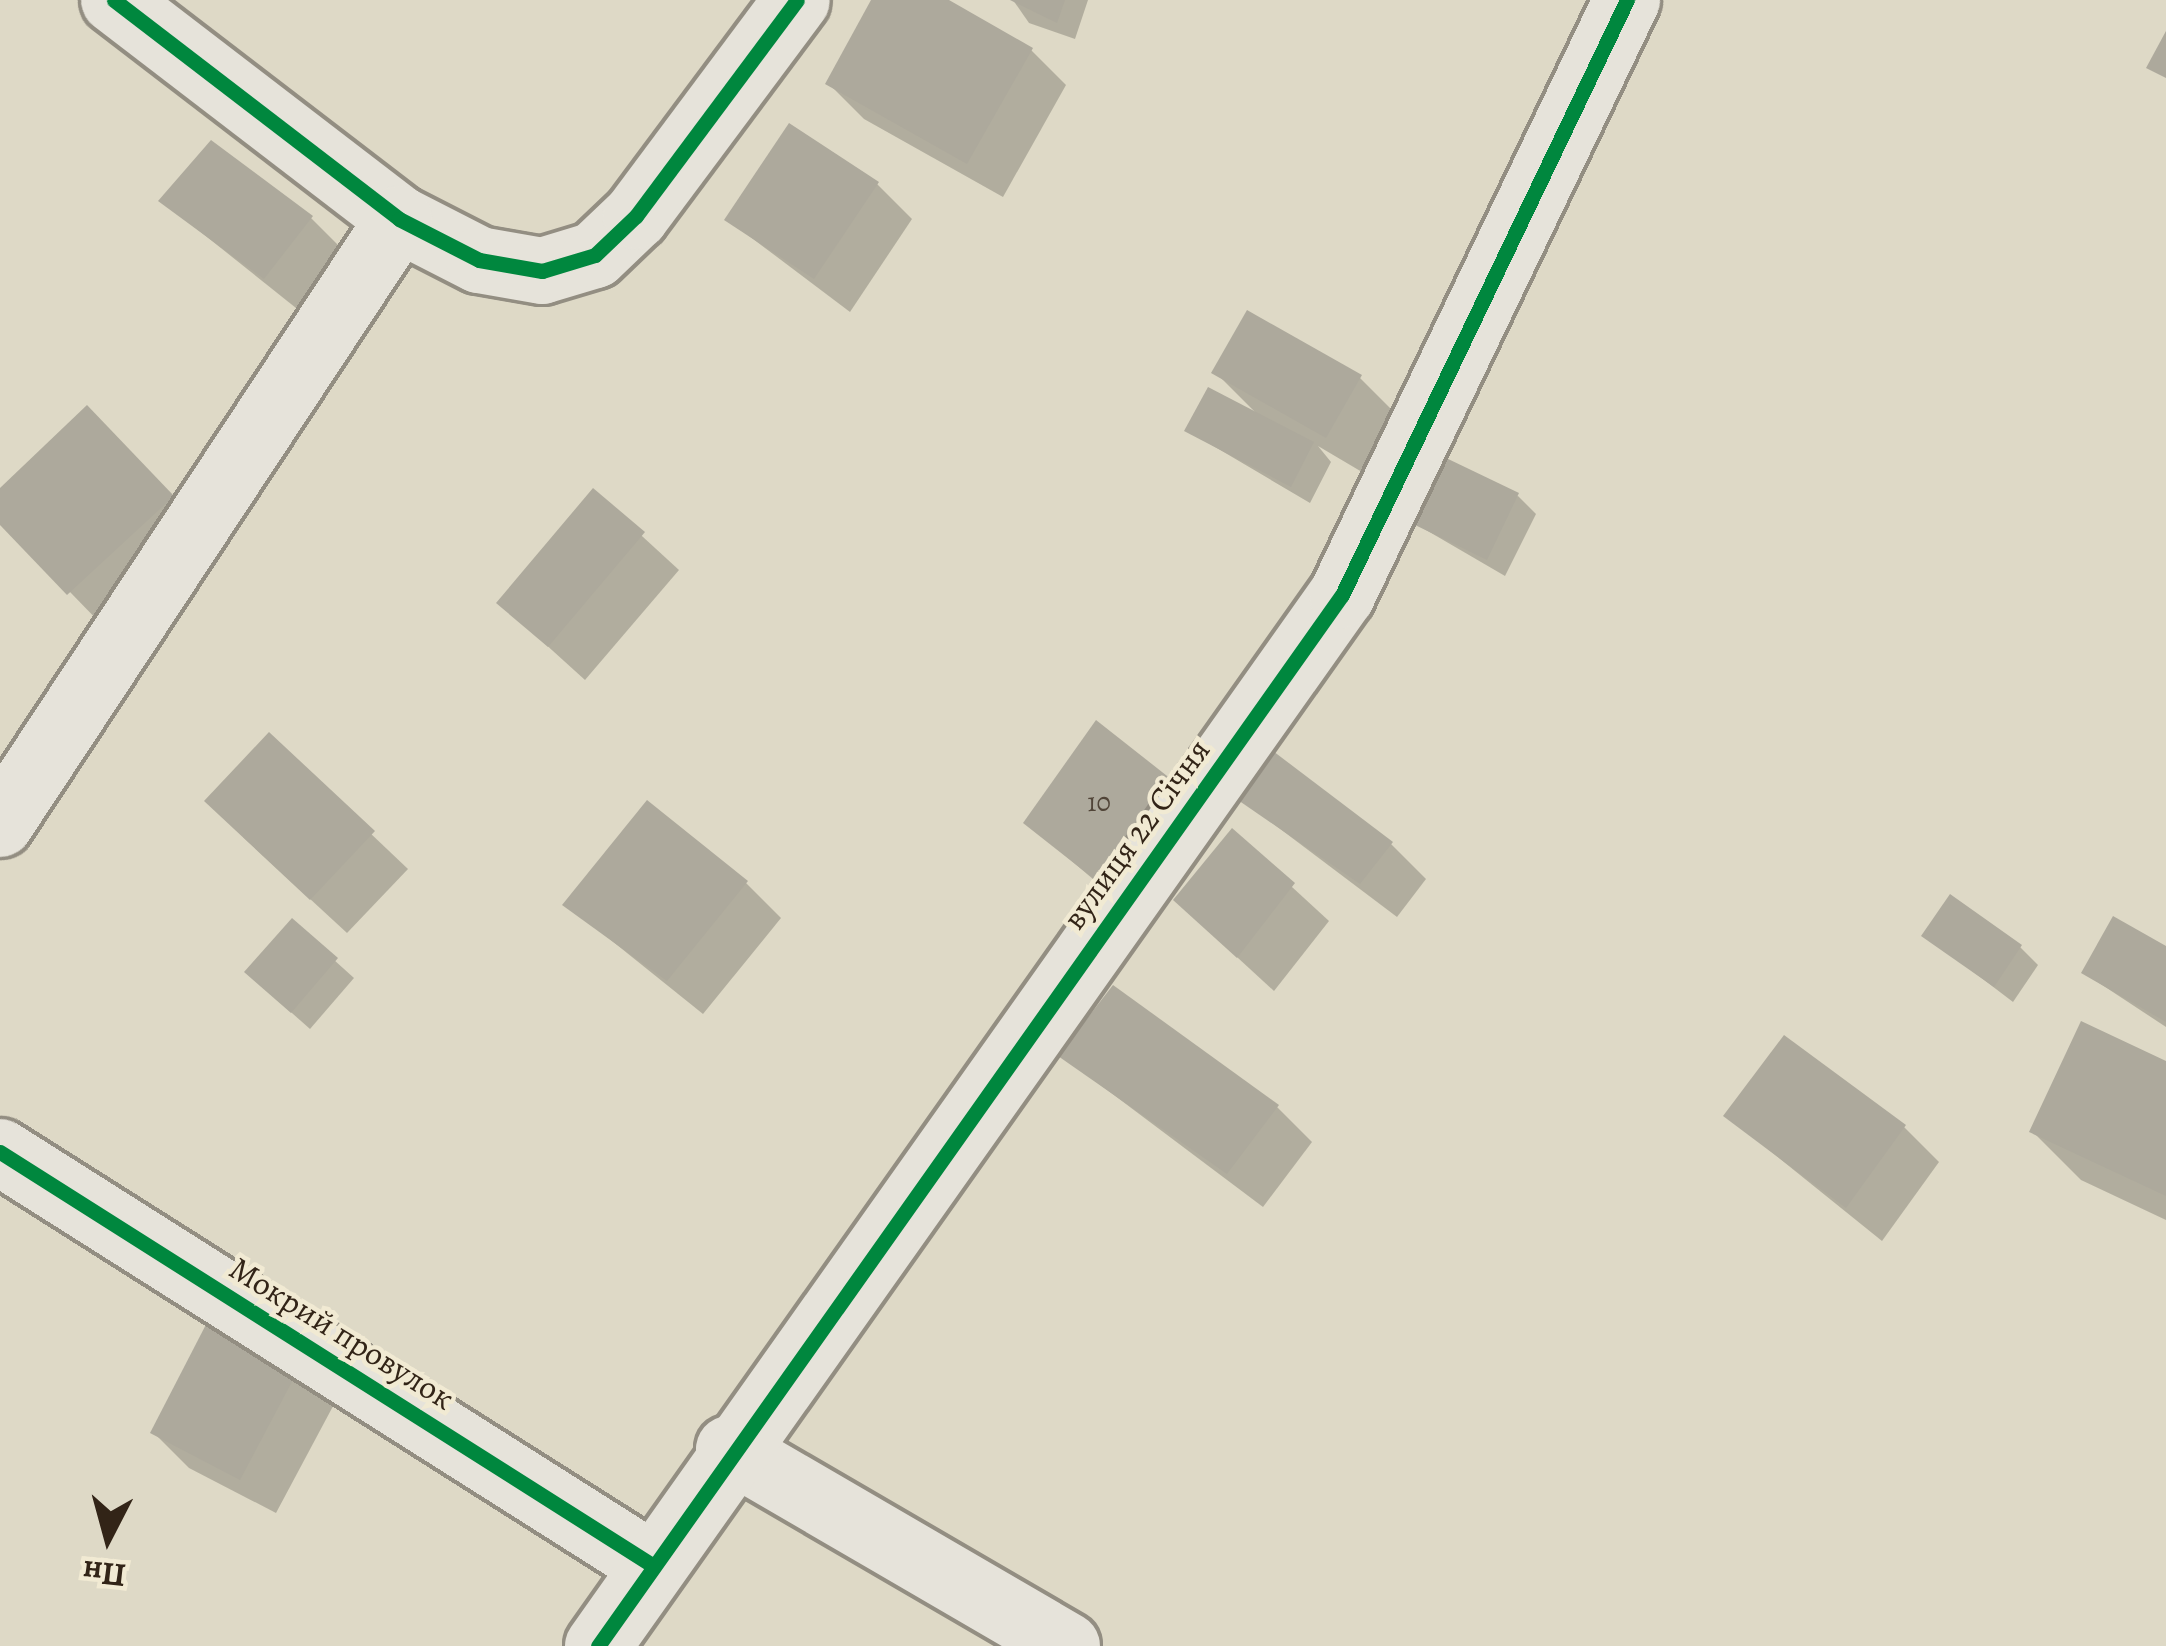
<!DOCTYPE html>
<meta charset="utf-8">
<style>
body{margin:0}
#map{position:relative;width:2166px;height:1646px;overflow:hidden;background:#ded9c6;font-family:Alegreya,serif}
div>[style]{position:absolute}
.shadow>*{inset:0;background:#0003}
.building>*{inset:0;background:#ada99c}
.roads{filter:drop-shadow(3px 0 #938e82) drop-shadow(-3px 0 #938e82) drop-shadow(0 3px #938e82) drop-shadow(0 -3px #938e82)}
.minor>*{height:66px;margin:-33px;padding:0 33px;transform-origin:33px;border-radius:33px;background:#e6e3da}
.cycleway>*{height:15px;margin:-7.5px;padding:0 7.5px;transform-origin:7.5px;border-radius:7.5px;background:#00873e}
span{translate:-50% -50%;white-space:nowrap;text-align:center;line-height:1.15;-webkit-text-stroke:9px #f1ead3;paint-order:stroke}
.number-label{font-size:27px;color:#514538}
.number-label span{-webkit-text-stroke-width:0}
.street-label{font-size:33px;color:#322417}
.north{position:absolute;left:48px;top:1478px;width:120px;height:120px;-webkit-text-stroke:9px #f1ead3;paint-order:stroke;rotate:186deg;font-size:33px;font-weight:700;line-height:48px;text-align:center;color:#322417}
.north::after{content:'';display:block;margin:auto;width:42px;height:54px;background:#322417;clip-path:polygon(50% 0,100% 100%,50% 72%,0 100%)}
</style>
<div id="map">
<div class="shadow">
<div style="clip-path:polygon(875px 0,942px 0,1031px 50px,1066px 85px,1003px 197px,864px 119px,828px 83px)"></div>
<div style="clip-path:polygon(1013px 0,1088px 0,1075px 39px,1029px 23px)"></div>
<div style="clip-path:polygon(877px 184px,912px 219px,850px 312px,728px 220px)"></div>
<div style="clip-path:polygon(162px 201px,311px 218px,346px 253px,301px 312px)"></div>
<div style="clip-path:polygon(1215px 372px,1360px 378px,1395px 413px,1362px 472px,1318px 446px,1331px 462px,1310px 503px,1188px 431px,1257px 414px)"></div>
<div style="clip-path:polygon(122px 444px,207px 533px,105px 628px,0 520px,0 492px)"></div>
<div style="clip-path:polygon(594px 492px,679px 570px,585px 680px,500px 603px)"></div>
<div style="clip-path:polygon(1518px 496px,1536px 514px,1505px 576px,1414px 523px)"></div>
<div style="clip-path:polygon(1097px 724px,1140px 919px,1027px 823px)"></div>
<div style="clip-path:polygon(269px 737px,408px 869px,347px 933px,243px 837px)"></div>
<div style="clip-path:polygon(1239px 798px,1391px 844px,1426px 879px,1397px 917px)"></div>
<div style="clip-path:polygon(1232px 832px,1329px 921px,1274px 991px,1213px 935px)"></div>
<div style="clip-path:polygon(746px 883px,781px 918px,703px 1014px,566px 904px)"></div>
<div style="clip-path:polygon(292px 922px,354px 978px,310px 1029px,266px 990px)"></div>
<div style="clip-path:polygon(1925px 935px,2020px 947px,2038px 965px,2013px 1002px)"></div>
<div style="clip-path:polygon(2166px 950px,2166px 1027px,2084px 973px)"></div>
<div style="clip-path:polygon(1062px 1056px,1277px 1107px,1312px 1142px,1263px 1207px)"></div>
<div style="clip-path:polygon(2166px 1064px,2166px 1220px,2081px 1180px,2032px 1131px)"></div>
<div style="clip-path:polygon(1727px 1116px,1904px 1127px,1939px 1162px,1882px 1241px)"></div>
<div style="clip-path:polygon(216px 1313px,339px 1395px,276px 1513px,189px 1468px,153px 1432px)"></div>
</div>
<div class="building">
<div style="clip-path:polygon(871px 0,949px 0,1033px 48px,967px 164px,825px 84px)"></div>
<div style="clip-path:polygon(1010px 0,1065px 0,1057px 23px)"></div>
<div style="clip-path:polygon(2166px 31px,2166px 78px,2146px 68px)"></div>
<div style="clip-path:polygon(789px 123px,879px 182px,814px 279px,724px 220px)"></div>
<div style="clip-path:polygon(211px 140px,313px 216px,264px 279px,158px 201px)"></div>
<div style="clip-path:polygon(1247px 310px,1362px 375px,1326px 438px,1211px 373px)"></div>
<div style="clip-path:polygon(1208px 387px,1314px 442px,1291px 487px,1184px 431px)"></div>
<div style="clip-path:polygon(87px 405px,174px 496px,67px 595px,0 525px,0 488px)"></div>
<div style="clip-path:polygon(1444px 457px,1519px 493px,1487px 560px,1411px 523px)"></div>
<div style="clip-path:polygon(593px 488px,645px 532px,548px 647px,496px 603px)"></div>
<div style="clip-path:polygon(1096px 720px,1176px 783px,1103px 886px,1023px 823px)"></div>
<div style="clip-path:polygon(269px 732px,375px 831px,310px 900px,204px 801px)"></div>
<div style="clip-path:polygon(1269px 748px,1393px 842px,1360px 884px,1235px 798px)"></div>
<div style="clip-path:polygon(647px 800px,748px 881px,667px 981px,562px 905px)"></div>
<div style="clip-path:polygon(1232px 828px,1295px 883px,1237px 958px,1173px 900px)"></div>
<div style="clip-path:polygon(1950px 894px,2022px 945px,1994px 987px,1921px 936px)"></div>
<div style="clip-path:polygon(2113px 916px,2166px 946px,2166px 1022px,2081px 973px)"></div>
<div style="clip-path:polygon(292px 918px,338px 958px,291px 1013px,244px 972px)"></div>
<div style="clip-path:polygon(1113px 985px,1279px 1105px,1227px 1174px,1058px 1056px)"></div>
<div style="clip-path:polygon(2081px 1021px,2166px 1061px,2166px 1196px,2029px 1132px)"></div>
<div style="clip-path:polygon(1784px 1035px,1906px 1125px,1846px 1208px,1723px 1116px)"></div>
<div style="clip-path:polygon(214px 1309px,305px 1357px,240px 1480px,150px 1433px)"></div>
</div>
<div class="roads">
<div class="minor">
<div style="left:114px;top:0;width:359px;rotate:37.5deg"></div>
<div style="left:399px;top:219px;width:90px;rotate:27.1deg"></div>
<div style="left:479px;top:260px;width:64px;rotate:9.9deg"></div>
<div style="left:542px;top:271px;width:55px;rotate:-16.8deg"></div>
<div style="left:595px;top:255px;width:57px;rotate:-43.6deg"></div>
<div style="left:636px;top:216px;width:269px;rotate:-53.3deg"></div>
<div style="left:0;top:824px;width:725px;rotate:-56.59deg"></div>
<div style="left:0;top:1152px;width:772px;rotate:32.35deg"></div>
<div style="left:729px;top:1449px;width:391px;rotate:30.2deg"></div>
<div style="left:598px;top:1646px;width:1288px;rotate:-54.71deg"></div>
<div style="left:1342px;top:595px;width:660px;rotate:-64.41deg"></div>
</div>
</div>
<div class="cycleway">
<div style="left:114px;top:0;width:359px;rotate:37.5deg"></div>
<div style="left:399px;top:219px;width:90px;rotate:27.1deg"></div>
<div style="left:479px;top:260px;width:64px;rotate:9.9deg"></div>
<div style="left:542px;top:271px;width:55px;rotate:-16.8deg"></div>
<div style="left:595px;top:255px;width:57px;rotate:-43.6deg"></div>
<div style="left:636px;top:216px;width:269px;rotate:-53.3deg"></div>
<div style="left:0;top:1152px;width:772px;rotate:32.35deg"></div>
<div style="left:598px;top:1646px;width:1288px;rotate:-54.71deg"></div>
<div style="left:1342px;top:595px;width:660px;rotate:-64.41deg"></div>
</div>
<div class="number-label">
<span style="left:1099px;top:803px">10</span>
</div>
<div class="street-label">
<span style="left:1136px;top:834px;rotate:-54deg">вулиця 22 Січня</span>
<span style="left:342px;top:1333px;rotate:32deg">Мокрий провулок</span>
</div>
<div class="north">Пн</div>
</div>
